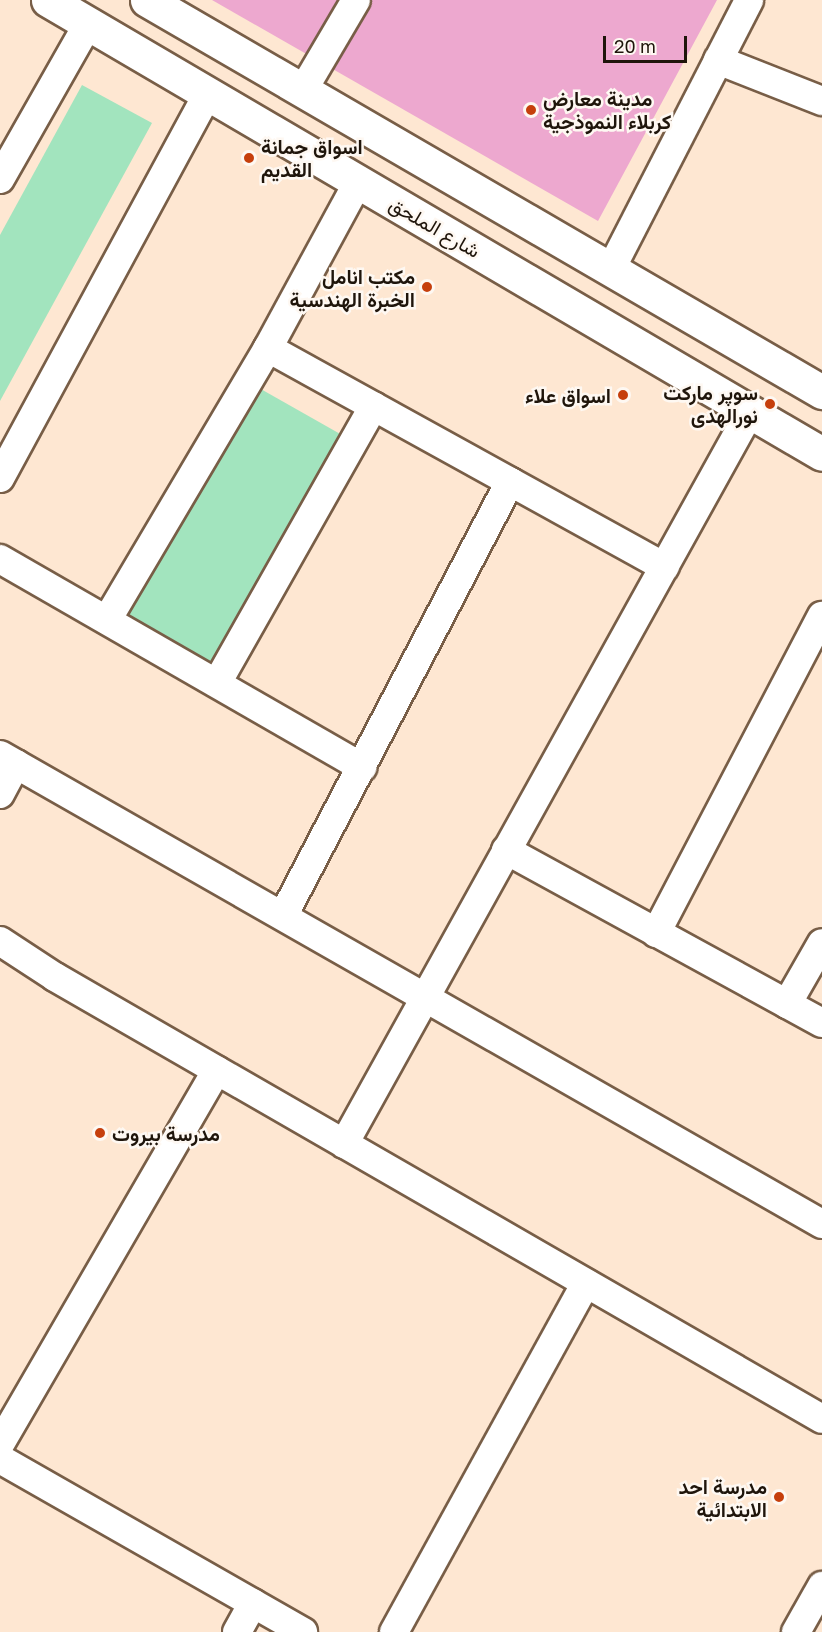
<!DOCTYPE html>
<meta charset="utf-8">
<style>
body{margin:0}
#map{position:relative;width:822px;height:1632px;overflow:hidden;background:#fee7d2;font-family:"Golos Text",Vazirmatn,sans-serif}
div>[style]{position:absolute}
.green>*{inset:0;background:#a2e4be}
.building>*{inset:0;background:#eda8cf}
.roads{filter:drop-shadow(2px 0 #785e47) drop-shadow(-2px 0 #785e47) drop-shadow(0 2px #785e47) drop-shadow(0 -2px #785e47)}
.minor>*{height:28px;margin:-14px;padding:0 14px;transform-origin:14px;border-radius:14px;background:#fff}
.tertiary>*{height:33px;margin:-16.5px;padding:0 16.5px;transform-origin:16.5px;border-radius:16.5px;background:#fff}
.dots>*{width:16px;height:16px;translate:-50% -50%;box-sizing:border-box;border:3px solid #fef8f2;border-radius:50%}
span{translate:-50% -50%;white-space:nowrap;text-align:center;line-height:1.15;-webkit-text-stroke:5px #fef8f2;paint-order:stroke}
.poi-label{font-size:20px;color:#1f150b;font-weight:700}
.left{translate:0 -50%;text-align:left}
.right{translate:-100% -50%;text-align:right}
.street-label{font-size:20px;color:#1f150b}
.scale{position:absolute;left:603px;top:36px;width:84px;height:27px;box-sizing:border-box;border:3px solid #1f150b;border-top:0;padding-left:8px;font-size:18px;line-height:21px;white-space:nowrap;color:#1f150b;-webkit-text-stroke:4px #fef8f2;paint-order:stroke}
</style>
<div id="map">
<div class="green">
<div style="clip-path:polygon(82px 85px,152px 123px,0 401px,0 235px)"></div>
<div style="clip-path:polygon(259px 388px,342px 435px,211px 665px,127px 617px)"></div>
</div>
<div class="building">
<div style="clip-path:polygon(212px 0,717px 0,598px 221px)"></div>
</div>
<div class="roads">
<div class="minor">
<div style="left:718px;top:60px;width:112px;rotate:21.5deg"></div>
<div style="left:303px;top:90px;width:104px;rotate:-59.5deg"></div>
<div style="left:0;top:179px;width:178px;rotate:-60.4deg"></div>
<div style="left:611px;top:269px;width:302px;rotate:-62.8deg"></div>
<div style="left:268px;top:348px;width:453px;rotate:28.9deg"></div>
<div style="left:0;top:478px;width:437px;rotate:-61.6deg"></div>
<div style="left:0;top:559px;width:418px;rotate:29.9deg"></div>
<div style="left:107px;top:620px;width:316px;rotate:-59.4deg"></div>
<div style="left:268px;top:348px;width:189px;rotate:-61.5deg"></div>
<div style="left:217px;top:683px;width:318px;rotate:-60.5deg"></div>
<div style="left:0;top:755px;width:946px;rotate:29.71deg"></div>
<div style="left:0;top:794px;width:34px;rotate:-62deg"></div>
<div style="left:506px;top:850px;width:360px;rotate:28.7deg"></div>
<div style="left:283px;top:916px;width:490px;rotate:-62.4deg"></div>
<div style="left:656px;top:933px;width:358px;rotate:-62.4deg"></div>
<div style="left:0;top:941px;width:66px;rotate:33.2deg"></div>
<div style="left:55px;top:977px;width:885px;rotate:29.95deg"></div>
<div style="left:787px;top:1004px;width:70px;rotate:-60.2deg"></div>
<div style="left:344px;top:1144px;width:837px;rotate:-60.99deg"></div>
<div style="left:0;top:1444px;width:432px;rotate:-59.9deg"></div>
<div style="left:0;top:1459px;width:349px;rotate:29.7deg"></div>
<div style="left:237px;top:1632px;width:33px;rotate:-61deg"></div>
<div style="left:394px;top:1632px;width:398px;rotate:-61.2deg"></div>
<div style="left:796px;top:1632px;width:53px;rotate:-60.5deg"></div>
</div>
<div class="tertiary">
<div style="left:48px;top:0;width:897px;rotate:30.39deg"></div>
<div style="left:147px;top:0;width:781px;rotate:30.15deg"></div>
</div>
</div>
<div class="dots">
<div style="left:531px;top:110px;background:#c63f0c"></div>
<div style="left:249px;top:158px;background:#c63f0c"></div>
<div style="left:427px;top:287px;background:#c63f0c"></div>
<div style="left:623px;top:395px;background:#c63f0c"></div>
<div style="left:770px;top:404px;background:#c63f0c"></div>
<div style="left:100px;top:1133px;background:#c63f0c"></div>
<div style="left:779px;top:1497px;background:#c63f0c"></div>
</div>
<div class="poi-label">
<span class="left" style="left:543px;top:110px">مدينة معارض<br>كربلاء النموذجية</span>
<span class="left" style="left:261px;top:158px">اسواق جمانة<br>القديم</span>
<span class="right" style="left:415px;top:288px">مكتب انامل<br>الخبرة الهندسية</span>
<span class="right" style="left:758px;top:404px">سوپر مارکت<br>نورالهدی</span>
<span class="right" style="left:611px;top:395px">اسواق علاء</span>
<span class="left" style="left:112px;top:1133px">مدرسة بيروت</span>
<span class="right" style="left:767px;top:1498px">مدرسة احد<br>الابتدائية</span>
</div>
<div class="street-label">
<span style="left:435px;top:227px;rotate:30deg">شارع الملحق</span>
</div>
<div class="scale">20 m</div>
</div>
